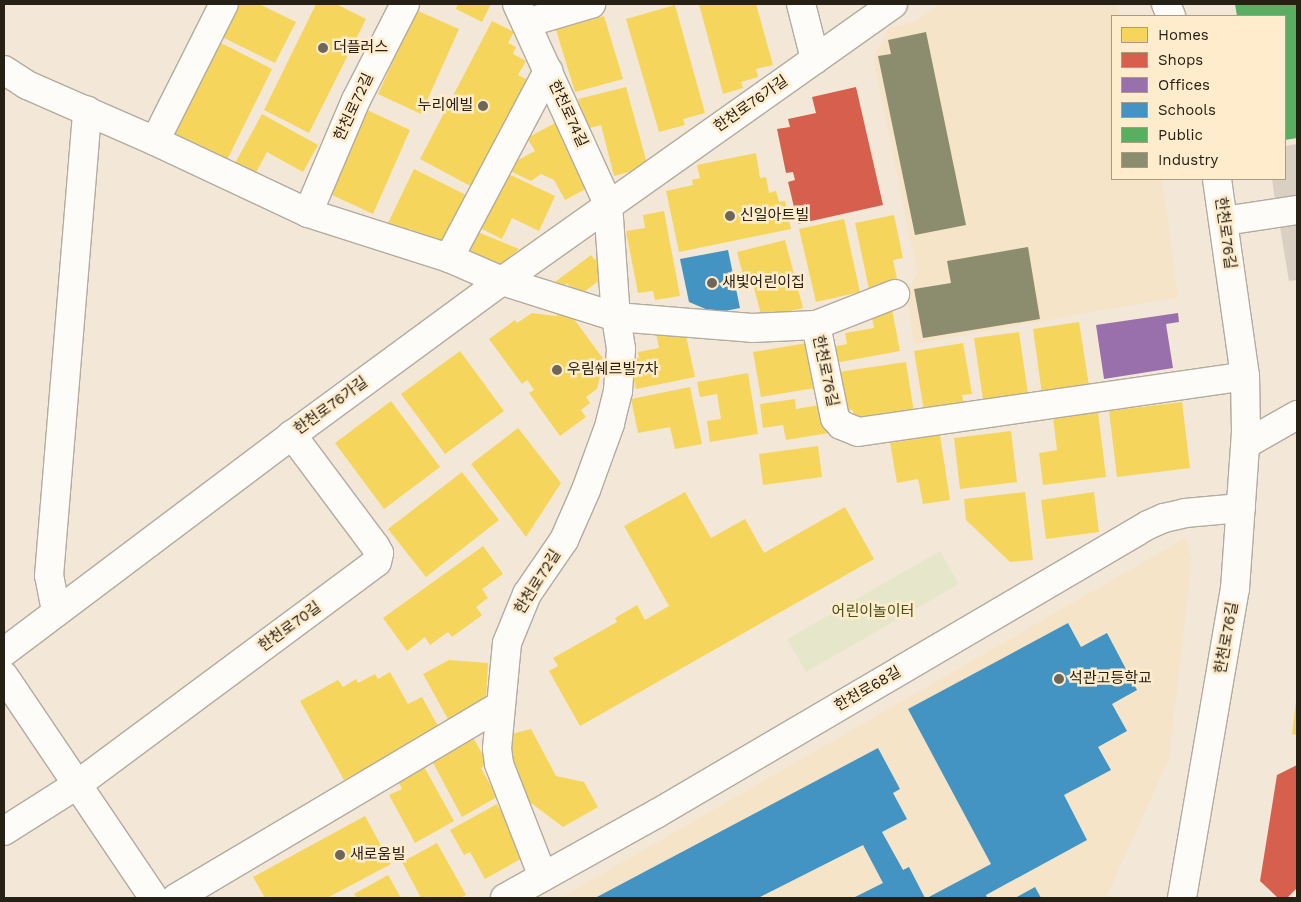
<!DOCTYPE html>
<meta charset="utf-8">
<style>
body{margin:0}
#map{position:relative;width:1301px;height:902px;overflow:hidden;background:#f3e8d7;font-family:"Work Sans","Noto Sans KR",sans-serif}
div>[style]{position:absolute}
.built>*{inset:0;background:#f5e4c7}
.green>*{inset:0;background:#e6e6ca}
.homes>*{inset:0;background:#f6d55c}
.shops>*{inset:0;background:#d6604d}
.offices>*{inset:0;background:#9970ab}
.schools>*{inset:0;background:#4393c3}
.public>*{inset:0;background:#5aae61}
.industry>*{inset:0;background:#8c8c6e}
.building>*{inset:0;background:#dacfc3}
.roads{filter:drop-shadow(1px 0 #b3ab9e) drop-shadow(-1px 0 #b3ab9e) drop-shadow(0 1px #b3ab9e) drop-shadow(0 -1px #b3ab9e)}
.minor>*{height:28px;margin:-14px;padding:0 14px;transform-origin:14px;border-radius:14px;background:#fdfcf9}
.dots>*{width:14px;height:14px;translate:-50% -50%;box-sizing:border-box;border:2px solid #feeccc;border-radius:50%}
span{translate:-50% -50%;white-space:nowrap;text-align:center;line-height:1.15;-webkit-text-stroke:5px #feeccc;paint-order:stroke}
.poi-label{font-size:15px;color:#272015}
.left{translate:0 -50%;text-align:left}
.right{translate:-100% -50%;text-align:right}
.street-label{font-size:15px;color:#272015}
.park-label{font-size:15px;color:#475118}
.frame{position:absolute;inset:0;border:5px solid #272015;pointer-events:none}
.legend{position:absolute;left:1111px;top:15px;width:175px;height:165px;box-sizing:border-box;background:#feeccc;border:1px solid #a89a83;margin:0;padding:6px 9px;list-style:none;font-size:15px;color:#272015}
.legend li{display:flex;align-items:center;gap:10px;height:25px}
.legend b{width:25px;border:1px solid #a89a83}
</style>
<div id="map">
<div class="built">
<div style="clip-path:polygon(940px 4px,1116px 4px,1121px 16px,1112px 16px,1112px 179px,1162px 179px,1178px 297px,914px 344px,907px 292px,917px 272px,873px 58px,889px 28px,916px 21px)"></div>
<div style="clip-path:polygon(1185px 538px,1192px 558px,1169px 759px,1106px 898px,560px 898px)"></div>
</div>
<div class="green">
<div style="clip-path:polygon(940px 551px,959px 584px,806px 672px,787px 639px)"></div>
</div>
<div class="homes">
<div style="clip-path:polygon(238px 4px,259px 4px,296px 22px,275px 63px,222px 37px)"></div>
<div style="clip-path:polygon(316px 4px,336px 4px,366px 19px,309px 133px,264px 110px)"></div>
<div style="clip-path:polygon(458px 4px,491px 4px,482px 22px,456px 9px)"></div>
<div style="clip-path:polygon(699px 4px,756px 4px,773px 65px,756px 69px,758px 77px,741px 82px,743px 88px,723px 94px)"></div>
<div style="clip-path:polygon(675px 5px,705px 113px,683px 119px,685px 125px,659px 132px,626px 19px)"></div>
<div style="clip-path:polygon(416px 10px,459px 29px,421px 114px,378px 94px)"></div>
<div style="clip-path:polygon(604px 16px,623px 79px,575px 92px,556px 30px)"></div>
<div style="clip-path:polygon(492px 21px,514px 32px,508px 43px,516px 47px,513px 54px,526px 61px,518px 75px,530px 81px,474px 188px,420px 159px)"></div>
<div style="clip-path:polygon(219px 42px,272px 69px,225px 164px,172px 137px)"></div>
<div style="clip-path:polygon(626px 87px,648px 167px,614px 176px,601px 125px,586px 129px,578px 99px)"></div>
<div style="clip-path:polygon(367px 110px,410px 130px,373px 214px,330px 194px)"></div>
<div style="clip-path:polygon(262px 114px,318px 145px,303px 172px,267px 152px,254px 176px,234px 165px)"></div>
<div style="clip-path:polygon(557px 122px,591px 186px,565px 200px,554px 180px,541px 174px,531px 181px,512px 172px,509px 165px,535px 151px,527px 138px)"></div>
<div style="clip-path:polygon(756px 153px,760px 178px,766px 177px,769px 193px,776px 191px,779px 202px,785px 201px,791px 229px,679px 252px,666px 191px,693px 185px,692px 180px,700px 178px,697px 165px)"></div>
<div style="clip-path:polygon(414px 169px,468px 196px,444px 246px,410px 229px,406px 232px,388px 223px)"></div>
<div style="clip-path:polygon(502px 171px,555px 196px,539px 231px,512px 218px,502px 239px,476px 226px)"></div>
<div style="clip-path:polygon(664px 211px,680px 296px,655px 300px,653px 291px,638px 293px,626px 231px,645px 228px,643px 215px)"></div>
<div style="clip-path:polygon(894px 215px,903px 258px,893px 260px,898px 283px,869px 289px,855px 223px)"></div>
<div style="clip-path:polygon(844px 219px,860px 292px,816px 302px,799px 229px)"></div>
<div style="clip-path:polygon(473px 230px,519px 249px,499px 266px,464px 253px)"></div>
<div style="clip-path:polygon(785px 240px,803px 308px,762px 318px,750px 273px,743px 275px,737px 252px)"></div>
<div style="clip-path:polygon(591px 255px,595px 260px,599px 256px,604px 277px,577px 297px,567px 283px,560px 289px,555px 282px)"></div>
<div style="clip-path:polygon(891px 304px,900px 351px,835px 363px,832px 347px,847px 344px,845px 333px,874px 328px,870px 308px)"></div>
<div style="clip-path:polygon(566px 308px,604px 360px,597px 389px,586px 397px,590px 403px,581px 410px,586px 417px,560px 436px,529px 393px,534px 390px,530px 384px,527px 380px,522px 384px,489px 339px,515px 320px,517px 323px,532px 313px,556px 316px)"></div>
<div style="clip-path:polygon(1079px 322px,1089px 386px,1042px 394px,1033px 329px)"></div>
<div style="clip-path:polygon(684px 327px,695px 377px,636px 389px,629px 360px,639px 358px,638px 352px,659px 348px,656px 333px)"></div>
<div style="clip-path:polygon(1019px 332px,1028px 394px,983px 400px,974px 338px)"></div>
<div style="clip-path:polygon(807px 343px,815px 388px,761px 397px,753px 352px)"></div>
<div style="clip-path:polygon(963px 343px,972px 394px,962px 395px,964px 405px,924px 411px,914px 351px)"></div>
<div style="clip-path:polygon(460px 351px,504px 411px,445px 454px,401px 394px)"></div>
<div style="clip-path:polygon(906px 362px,914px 413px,855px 421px,853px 410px,844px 411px,838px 372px)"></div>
<div style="clip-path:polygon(748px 373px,758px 434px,710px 442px,707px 421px,721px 419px,717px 394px,700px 397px,697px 382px)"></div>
<div style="clip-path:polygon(690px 387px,702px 444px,675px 449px,670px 427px,638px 433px,631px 399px)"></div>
<div style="clip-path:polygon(795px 399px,796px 409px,825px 404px,829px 433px,786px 440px,783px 425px,763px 428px,760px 404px)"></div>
<div style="clip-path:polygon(391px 401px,440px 467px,384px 509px,335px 443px)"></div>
<div style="clip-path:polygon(1182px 402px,1190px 468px,1117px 477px,1109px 411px)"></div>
<div style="clip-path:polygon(1098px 412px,1106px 477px,1043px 485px,1039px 453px,1057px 450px,1053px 418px)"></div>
<div style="clip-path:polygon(518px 428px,561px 483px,526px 537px,471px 464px)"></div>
<div style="clip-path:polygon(1011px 431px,1017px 482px,960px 489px,954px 438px)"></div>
<div style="clip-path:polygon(940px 435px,950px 500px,923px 504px,918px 479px,897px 483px,890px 443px)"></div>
<div style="clip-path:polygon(818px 446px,822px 477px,763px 485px,759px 454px)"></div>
<div style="clip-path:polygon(462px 472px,499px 520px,426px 577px,388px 529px)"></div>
<div style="clip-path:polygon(685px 492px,711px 538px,745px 519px,764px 553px,845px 507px,874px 559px,580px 726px,549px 671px,558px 666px,553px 658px,617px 622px,615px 618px,637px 605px,645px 620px,669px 606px,624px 526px)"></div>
<div style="clip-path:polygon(1025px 492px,1033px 560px,1010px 562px,966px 520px,964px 499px)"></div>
<div style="clip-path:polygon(1094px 492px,1099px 532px,1046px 539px,1041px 500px)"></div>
<div style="clip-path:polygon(483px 546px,503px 574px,482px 589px,488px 598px,476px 607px,482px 615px,452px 637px,448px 632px,430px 645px,425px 637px,407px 651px,383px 618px)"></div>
<div style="clip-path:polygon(449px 660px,488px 663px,486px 701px,449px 721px,423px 674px)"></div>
<div style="clip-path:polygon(390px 672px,408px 704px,422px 697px,439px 728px,344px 780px,300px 701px,338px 680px,343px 687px,356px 679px,358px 683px,375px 674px,378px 679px)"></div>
<div style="clip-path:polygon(1296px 701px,1297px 701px,1297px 735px,1292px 734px)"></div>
<div style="clip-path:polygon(531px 729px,556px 776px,584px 782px,598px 807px,563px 827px,527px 800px,519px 784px,507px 735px)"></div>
<div style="clip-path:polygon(474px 739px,488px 764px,481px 768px,497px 797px,462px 817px,432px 761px)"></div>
<div style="clip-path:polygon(422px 763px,454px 821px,415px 843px,389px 795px,402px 789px,396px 777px)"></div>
<div style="clip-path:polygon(497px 804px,526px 856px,485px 879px,470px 852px,464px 855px,450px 830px)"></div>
<div style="clip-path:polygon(365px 816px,391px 864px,327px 898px,265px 898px,253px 877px)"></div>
<div style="clip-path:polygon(437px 843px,466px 895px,460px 898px,421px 898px,402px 862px)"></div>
<div style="clip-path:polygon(388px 875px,401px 898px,357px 898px,354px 894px)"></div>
</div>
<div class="shops">
<div style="clip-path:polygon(856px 87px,883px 205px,798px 224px,788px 182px,795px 180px,793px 172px,786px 173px,777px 129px,790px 127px,788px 119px,816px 113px,812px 97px)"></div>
<div style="clip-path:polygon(1297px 765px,1297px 888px,1287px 898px,1278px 898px,1260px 881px,1277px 775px)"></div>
</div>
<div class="offices">
<div style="clip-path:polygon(1178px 313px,1179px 322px,1166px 324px,1173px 368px,1104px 379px,1096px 325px)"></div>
</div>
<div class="schools">
<div style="clip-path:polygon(728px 250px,740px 308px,715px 313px,689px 302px,680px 259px)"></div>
<div style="clip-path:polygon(1068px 623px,1081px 647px,1107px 633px,1137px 690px,1112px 704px,1127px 731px,1098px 747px,1111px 770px,1064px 795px,1087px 840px,986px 895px,987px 898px,927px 898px,991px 864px,908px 709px)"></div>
<div style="clip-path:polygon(878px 748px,900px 789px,893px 793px,907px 819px,882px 832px,903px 870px,909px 867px,925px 898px,853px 898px,883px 883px,863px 845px,758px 898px,595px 898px)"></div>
<div style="clip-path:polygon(1035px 887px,1041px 898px,1015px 898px)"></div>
</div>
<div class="public">
<div style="clip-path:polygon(1235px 4px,1297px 4px,1297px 138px,1285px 140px,1285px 16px,1237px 16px)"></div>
</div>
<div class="industry">
<div style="clip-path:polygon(926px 32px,966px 225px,915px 235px,878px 56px,891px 54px,888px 40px)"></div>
<div style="clip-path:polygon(1028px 247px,1040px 319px,923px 338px,914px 289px,951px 283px,947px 261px)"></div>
</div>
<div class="building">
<div style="clip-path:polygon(1297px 144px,1297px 197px,1275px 200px,1272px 179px,1285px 179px,1285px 146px)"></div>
<div style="clip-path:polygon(1297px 225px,1297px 280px,1289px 281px,1280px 227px)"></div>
</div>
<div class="roads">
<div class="minor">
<div style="left:517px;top:4px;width:220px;rotate:65.5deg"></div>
<div style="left:608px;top:204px;width:113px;rotate:86deg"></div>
<div style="left:616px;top:317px;width:32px;rotate:81deg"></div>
<div style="left:621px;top:349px;width:42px;rotate:94.1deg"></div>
<div style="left:618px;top:391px;width:34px;rotate:104deg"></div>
<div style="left:610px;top:424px;width:70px;rotate:110deg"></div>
<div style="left:586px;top:490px;width:55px;rotate:113.7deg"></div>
<div style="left:564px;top:540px;width:65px;rotate:124.4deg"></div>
<div style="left:527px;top:594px;width:53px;rotate:112.2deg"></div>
<div style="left:507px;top:643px;width:106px;rotate:95.4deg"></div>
<div style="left:497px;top:749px;width:15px;rotate:82deg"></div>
<div style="left:499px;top:764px;width:121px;rotate:68.7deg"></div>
<div style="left:801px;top:4px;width:57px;rotate:75.7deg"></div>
<div style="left:1166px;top:4px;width:13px;rotate:67deg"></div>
<div style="left:526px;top:23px;width:68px;rotate:-16.3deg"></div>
<div style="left:4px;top:70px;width:27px;rotate:33deg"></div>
<div style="left:27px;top:85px;width:140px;rotate:23.6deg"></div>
<div style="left:155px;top:141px;width:169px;rotate:25.2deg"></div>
<div style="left:308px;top:213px;width:148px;rotate:17.7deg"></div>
<div style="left:449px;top:258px;width:58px;rotate:23.5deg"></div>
<div style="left:502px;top:281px;width:120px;rotate:17.5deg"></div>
<div style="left:616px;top:317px;width:136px;rotate:4.6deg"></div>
<div style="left:752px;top:328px;width:64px;rotate:-2.7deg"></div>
<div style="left:816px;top:325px;width:85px;rotate:-21.4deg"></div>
<div style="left:155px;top:141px;width:153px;rotate:-63.3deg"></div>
<div style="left:308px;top:213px;width:123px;rotate:-67deg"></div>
<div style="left:356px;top:100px;width:108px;rotate:-63deg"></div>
<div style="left:1224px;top:221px;width:74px;rotate:-8.6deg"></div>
<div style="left:449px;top:258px;width:212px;rotate:-62.1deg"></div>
<div style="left:816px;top:325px;width:95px;rotate:78.5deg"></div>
<div style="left:835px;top:418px;width:9px;rotate:49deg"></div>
<div style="left:841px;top:425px;width:18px;rotate:22deg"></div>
<div style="left:858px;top:432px;width:391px;rotate:-8.2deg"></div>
<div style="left:1246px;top:444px;width:59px;rotate:-29.6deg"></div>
<div style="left:56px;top:611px;width:36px;rotate:-101deg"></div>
<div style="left:49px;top:576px;width:467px;rotate:-85.3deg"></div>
<div style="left:4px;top:652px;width:361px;rotate:-37deg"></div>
<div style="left:292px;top:435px;width:260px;rotate:-36.3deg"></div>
<div style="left:502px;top:281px;width:479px;rotate:-35.3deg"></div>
<div style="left:4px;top:676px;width:268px;rotate:56deg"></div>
<div style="left:4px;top:831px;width:88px;rotate:-32.4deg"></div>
<div style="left:78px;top:784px;width:372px;rotate:-36.6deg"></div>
<div style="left:377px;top:562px;width:9px;rotate:-77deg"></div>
<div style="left:379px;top:553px;width:8px;rotate:-120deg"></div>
<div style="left:375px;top:546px;width:139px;rotate:-126.8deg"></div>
<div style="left:176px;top:898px;width:378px;rotate:-30.7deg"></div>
<div style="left:505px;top:898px;width:173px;rotate:-29.1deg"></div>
<div style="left:656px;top:814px;width:571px;rotate:-30.43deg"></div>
<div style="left:1148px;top:525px;width:17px;rotate:-24deg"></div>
<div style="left:1164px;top:518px;width:22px;rotate:-13deg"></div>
<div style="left:1185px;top:513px;width:56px;rotate:-5.1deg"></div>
<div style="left:1182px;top:898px;width:314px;rotate:-80.3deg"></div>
<div style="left:1235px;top:589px;width:157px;rotate:-86deg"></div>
<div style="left:1246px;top:432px;width:56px;rotate:-91deg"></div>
<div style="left:1245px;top:376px;width:199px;rotate:-98.1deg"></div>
</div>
</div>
<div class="dots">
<div style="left:323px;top:48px;background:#6e6659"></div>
<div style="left:483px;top:106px;background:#6e6659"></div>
<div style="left:730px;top:216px;background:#6e6659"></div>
<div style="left:712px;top:283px;background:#6e6659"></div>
<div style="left:557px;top:370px;background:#6e6659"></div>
<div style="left:1059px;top:679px;background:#6e6659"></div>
<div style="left:340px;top:855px;background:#6e6659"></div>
</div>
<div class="poi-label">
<span class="left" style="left:333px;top:48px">더플러스</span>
<span class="right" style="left:473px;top:106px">누리에빌</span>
<span class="left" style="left:740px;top:216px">신일아트빌</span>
<span class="left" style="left:722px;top:283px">새빛어린이집</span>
<span class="left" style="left:567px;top:370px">우림쉐르빌7차</span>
<span class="left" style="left:1069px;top:679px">석관고등학교</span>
<span class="left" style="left:350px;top:855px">새로움빌</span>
</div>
<div class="street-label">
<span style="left:751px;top:104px;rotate:-35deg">한천로76가길</span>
<span style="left:354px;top:107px;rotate:-65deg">한천로72길</span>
<span style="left:568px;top:114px;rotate:65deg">한천로74길</span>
<span style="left:1225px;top:233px;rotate:82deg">한천로76길</span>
<span style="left:825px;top:371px;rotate:78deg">한천로76길</span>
<span style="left:331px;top:406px;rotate:-36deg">한천로76가길</span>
<span style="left:538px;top:582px;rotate:-58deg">한천로72길</span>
<span style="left:290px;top:627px;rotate:-36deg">한천로70길</span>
<span style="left:1227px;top:638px;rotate:-80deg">한천로76길</span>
<span style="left:868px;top:689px;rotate:-30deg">한천로68길</span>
</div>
<div class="park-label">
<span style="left:873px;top:612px">어린이놀이터</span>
</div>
<div class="frame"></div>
<ul class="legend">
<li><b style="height:14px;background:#f6d55c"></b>Homes</li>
<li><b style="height:14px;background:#d6604d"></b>Shops</li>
<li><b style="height:14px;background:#9970ab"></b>Offices</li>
<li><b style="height:14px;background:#4393c3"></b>Schools</li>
<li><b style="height:14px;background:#5aae61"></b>Public</li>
<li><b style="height:14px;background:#8c8c6e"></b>Industry</li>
</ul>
</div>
